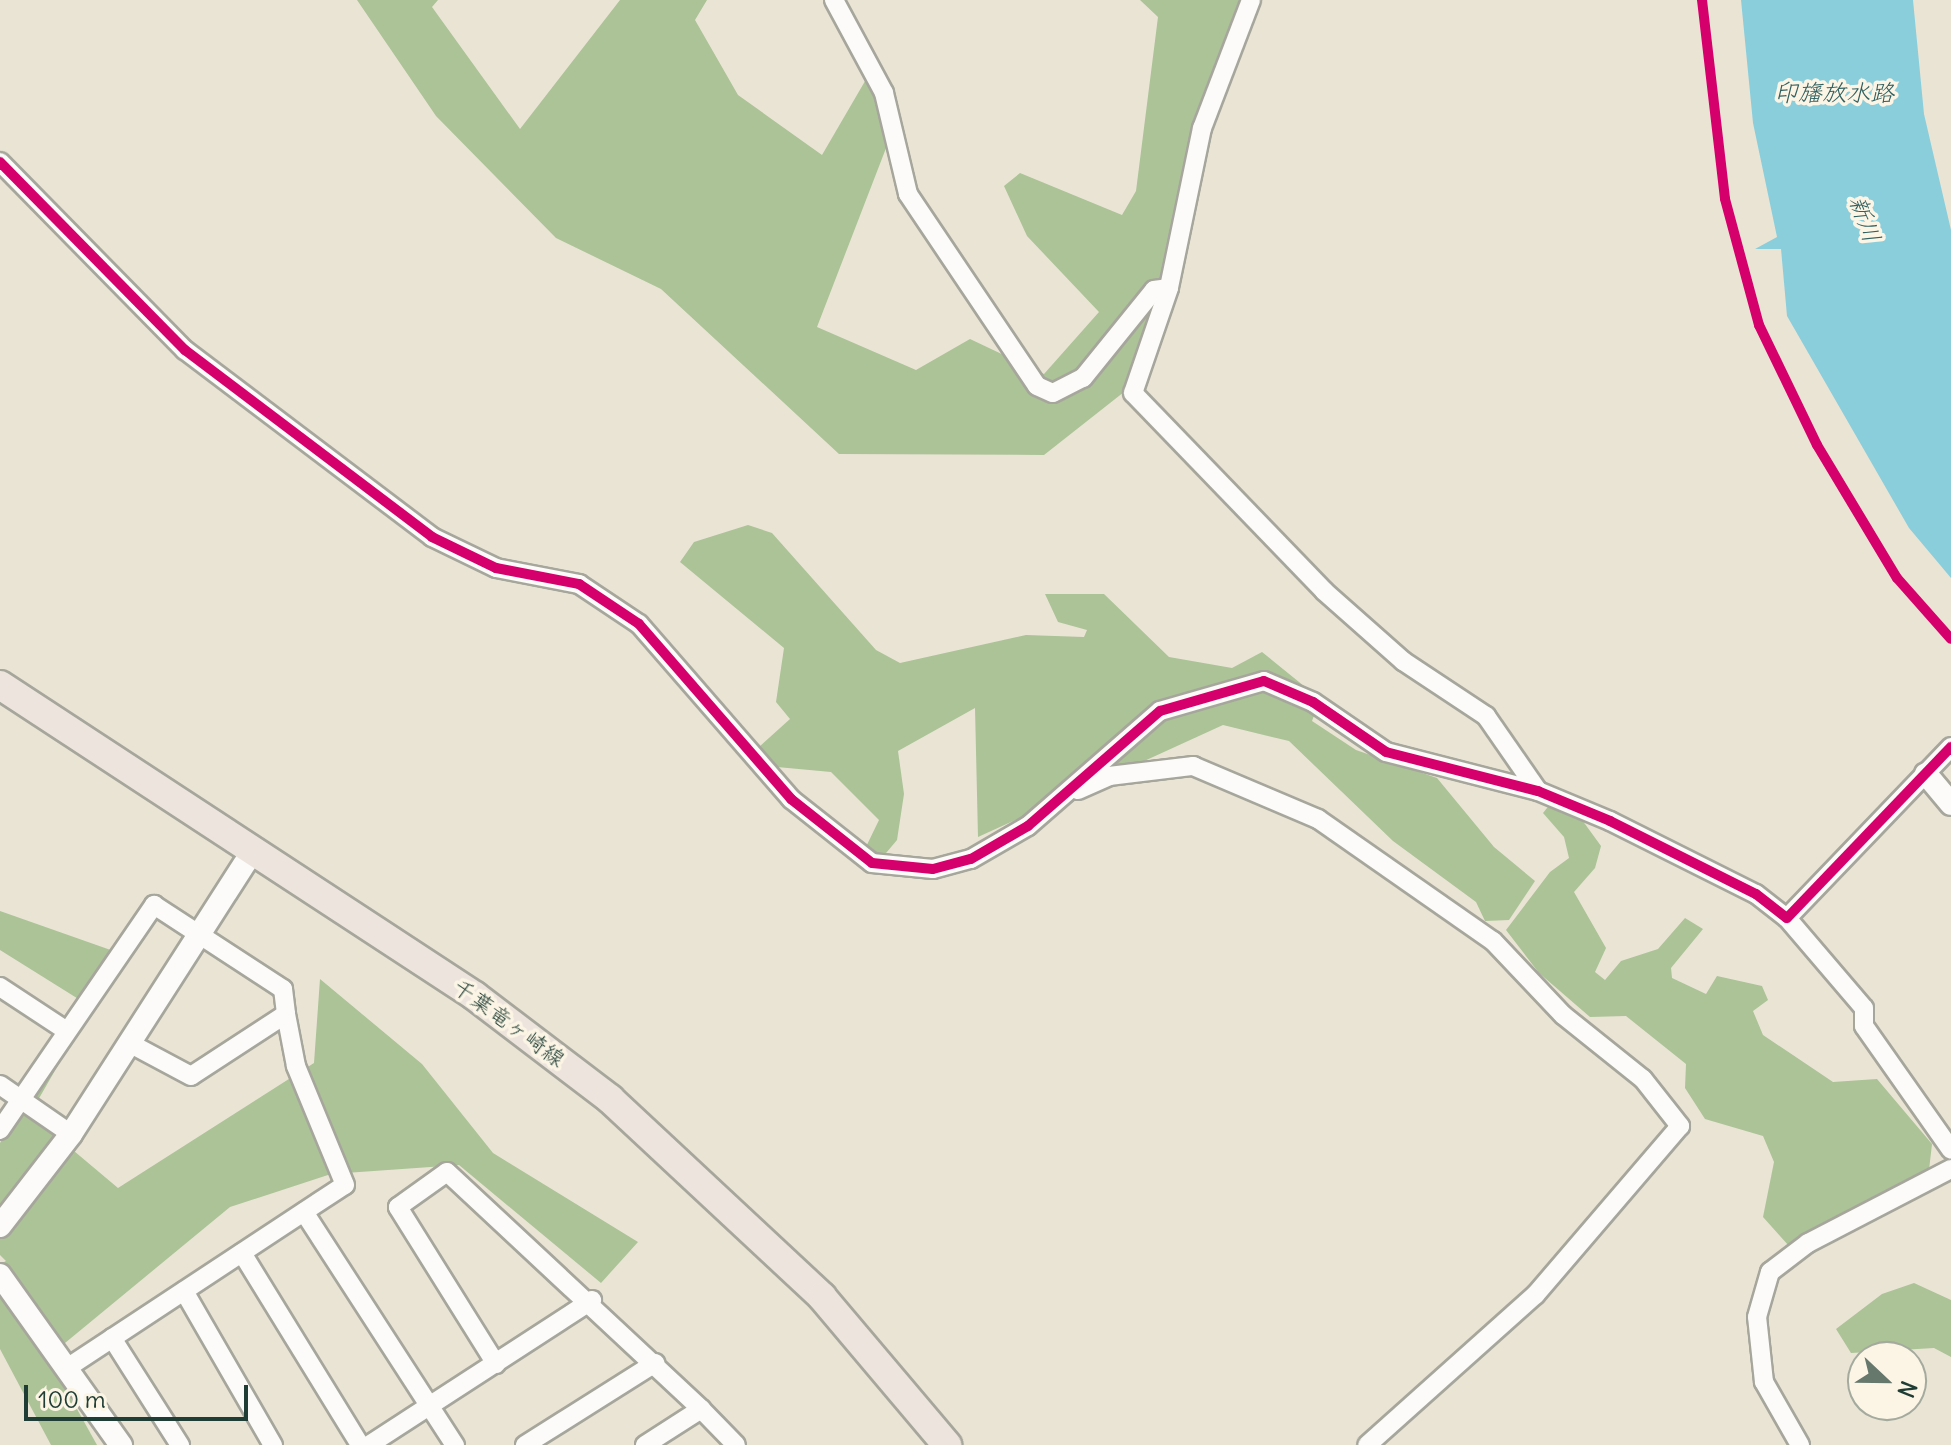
<!DOCTYPE html>
<meta charset="utf-8">
<style>
body{margin:0}
#map{position:relative;width:1951px;height:1445px;overflow:hidden;background:#eae4d5;font-family:Delius,"Klee One",sans-serif}
div>[style]{position:absolute}
.forest>*{inset:0;background:#abc396}
.water>*{inset:0;background:#8acedc}
.roads{filter:drop-shadow(2px 0 #a6a69c) drop-shadow(-2px 0 #a6a69c) drop-shadow(0 2px #a6a69c) drop-shadow(0 -2px #a6a69c)}
.minor>*{height:18px;margin:-9px;padding:0 9px;transform-origin:9px;border-radius:9px;background:#fcfbf9}
.tertiary>*{height:22px;margin:-11px;padding:0 11px;transform-origin:11px;border-radius:11px;background:#fcfbf9}
.primary>*{height:28px;margin:-14px;padding:0 14px;transform-origin:14px;border-radius:14px;background:#ede5dd}
.cycleway>*{height:10px;margin:-5px;padding:0 5px;transform-origin:5px;border-radius:5px;background:#d6006c}
span{translate:-50% -50%;white-space:nowrap;text-align:center;line-height:1.15;-webkit-text-stroke:7px #fcf5e5;paint-order:stroke}
.street-label{font-size:22px;color:#1f3d34}
.water-label{font-size:24px;color:#305f5f;font-style:italic}
.north{position:absolute;left:1847px;top:1341px;width:80px;height:80px;box-sizing:border-box;background:#fcf5e5;border:2px solid #a4ab9e;border-radius:50%;rotate:112deg;font-size:22px;font-weight:700;line-height:32px;text-align:center;color:#1f3d34}
.north::after{content:'';display:block;margin:auto;width:28px;height:36px;background:#66776c;clip-path:polygon(50% 0,100% 100%,50% 72%,0 100%)}
.scale{position:absolute;left:24px;top:1385px;width:224px;height:36px;box-sizing:border-box;border:4px solid #1f3d34;border-top:0;padding-left:10px;font-size:24px;line-height:28px;white-space:nowrap;color:#1f3d34;-webkit-text-stroke:6px #fcf5e5;paint-order:stroke}
</style>
<div id="map">
<div class="forest">
<div style="clip-path:polygon(357px 0,438px 0,432px 7px,520px 129px,620px 0,707px 0,695px 20px,738px 95px,822px 155px,868px 76px,888px 143px,817px 327px,916px 370px,970px 339px,1044px 374px,1099px 312px,1027px 236px,1004px 186px,1020px 173px,1122px 215px,1136px 191px,1158px 17px,1140px 0,1240px 0,1195px 122px,1170px 253px,1124px 392px,1044px 455px,839px 454px,661px 289px,556px 238px,436px 116px)"></div>
<div style="clip-path:polygon(748px 525px,772px 533px,876px 650px,900px 663px,1026px 635px,1084px 637px,1087px 630px,1058px 622px,1045px 594px,1104px 594px,1169px 657px,1232px 668px,1262px 652px,1320px 699px,1312px 721px,1356px 750px,1437px 778px,1494px 847px,1535px 881px,1509px 920px,1485px 921px,1476px 902px,1393px 841px,1289px 741px,1223px 725px,978px 837px,975px 708px,898px 751px,904px 794px,897px 840px,881px 859px,863px 853px,879px 820px,831px 772px,777px 767px,759px 747px,790px 719px,776px 702px,784px 648px,680px 562px,694px 542px)"></div>
<div style="clip-path:polygon(1551px 803px,1577px 813px,1601px 846px,1595px 868px,1574px 892px,1606px 948px,1595px 972px,1605px 980px,1621px 961px,1658px 949px,1685px 918px,1703px 929px,1671px 968px,1672px 978px,1706px 994px,1717px 976px,1762px 986px,1768px 1000px,1753px 1011px,1763px 1035px,1833px 1082px,1877px 1079px,1932px 1144px,1929px 1170px,1789px 1246px,1763px 1217px,1774px 1162px,1763px 1136px,1705px 1119px,1685px 1088px,1686px 1064px,1626px 1016px,1590px 1017px,1539px 973px,1506px 930px,1550px 872px,1569px 858px,1564px 837px,1543px 813px)"></div>
<div style="clip-path:polygon(0 911px,122px 954px,30px 1114px,118px 1188px,314px 1063px,320px 979px,422px 1064px,493px 1153px,638px 1242px,601px 1283px,459px 1165px,331px 1174px,230px 1207px,48px 1357px,97px 1445px,51px 1445px,0 1349px,0 1264px,6px 1261px,0 1255px,0 1143px,80px 1000px,0 950px)"></div>
<div style="clip-path:polygon(1914px 1283px,1951px 1300px,1951px 1357px,1934px 1348px,1851px 1353px,1836px 1329px,1882px 1294px)"></div>
</div>
<div class="water">
<div style="clip-path:polygon(1741px 0,1913px 0,1924px 114px,1951px 230px,1951px 578px,1909px 528px,1787px 316px,1781px 249px,1755px 249px,1777px 237px,1753px 123px)"></div>
</div>
<div class="roads">
<div class="minor">
<div style="left:834px;top:0;width:106px;rotate:61.7deg"></div>
<div style="left:884px;top:93px;width:104px;rotate:76.6deg"></div>
<div style="left:908px;top:194px;width:231px;rotate:56.1deg"></div>
<div style="left:1037px;top:386px;width:17px;rotate:24deg"></div>
<div style="left:1053px;top:393px;width:34px;rotate:-27deg"></div>
<div style="left:1083px;top:378px;width:113px;rotate:-51.1deg"></div>
<div style="left:1154px;top:290px;width:15px;rotate:-8deg"></div>
<div style="left:1251px;top:0;width:137px;rotate:110.9deg"></div>
<div style="left:1202px;top:128px;width:163px;rotate:101.7deg"></div>
<div style="left:1169px;top:288px;width:111px;rotate:108.9deg"></div>
<div style="left:1133px;top:393px;width:275px;rotate:46deg"></div>
<div style="left:1324px;top:591px;width:106px;rotate:41.5deg"></div>
<div style="left:1403px;top:661px;width:100px;rotate:33.5deg"></div>
<div style="left:1486px;top:716px;width:91px;rotate:55.3deg"></div>
<div style="left:0;top:162px;width:264px;rotate:45.5deg"></div>
<div style="left:185px;top:350px;width:310px;rotate:37.1deg"></div>
<div style="left:432px;top:537px;width:71px;rotate:25.8deg"></div>
<div style="left:496px;top:568px;width:85px;rotate:10.9deg"></div>
<div style="left:579px;top:584px;width:72px;rotate:33.7deg"></div>
<div style="left:639px;top:624px;width:232px;rotate:49deg"></div>
<div style="left:791px;top:799px;width:103px;rotate:38.3deg"></div>
<div style="left:872px;top:863px;width:61px;rotate:5.6deg"></div>
<div style="left:933px;top:869px;width:39px;rotate:-15deg"></div>
<div style="left:971px;top:859px;width:66px;rotate:-30.1deg"></div>
<div style="left:1028px;top:826px;width:175px;rotate:-41.1deg"></div>
<div style="left:1160px;top:711px;width:108px;rotate:-16.1deg"></div>
<div style="left:1264px;top:681px;width:53px;rotate:23.2deg"></div>
<div style="left:1313px;top:702px;width:88px;rotate:34.4deg"></div>
<div style="left:1386px;top:752px;width:157px;rotate:14.4deg"></div>
<div style="left:1538px;top:791px;width:78px;rotate:22.6deg"></div>
<div style="left:1610px;top:821px;width:163px;rotate:26.6deg"></div>
<div style="left:1756px;top:894px;width:39px;rotate:38deg"></div>
<div style="left:1787px;top:918px;width:237px;rotate:-46.2deg"></div>
<div style="left:1078px;top:790px;width:34px;rotate:-24deg"></div>
<div style="left:1109px;top:776px;width:85px;rotate:-6.8deg"></div>
<div style="left:1193px;top:766px;width:136px;rotate:23deg"></div>
<div style="left:1318px;top:819px;width:213px;rotate:34.9deg"></div>
<div style="left:1493px;top:941px;width:102px;rotate:46.6deg"></div>
<div style="left:1563px;top:1015px;width:102px;rotate:38.7deg"></div>
<div style="left:1643px;top:1079px;width:60px;rotate:51.8deg"></div>
<div style="left:1680px;top:1126px;width:223px;rotate:130.6deg"></div>
<div style="left:1535px;top:1295px;width:225px;rotate:138.2deg"></div>
<div style="left:1787px;top:918px;width:118px;rotate:49.5deg"></div>
<div style="left:1864px;top:1008px;width:18px;rotate:90deg"></div>
<div style="left:1864px;top:1026px;width:151px;rotate:54.9deg"></div>
<div style="left:0;top:987px;width:80px;rotate:33.3deg"></div>
<div style="left:0;top:1085px;width:86px;rotate:34.6deg"></div>
<div style="left:0;top:1130px;width:273px;rotate:-55.6deg"></div>
<div style="left:154px;top:905px;width:154px;rotate:33.1deg"></div>
<div style="left:283px;top:989px;width:25px;rotate:83deg"></div>
<div style="left:286px;top:1014px;width:113px;rotate:146.9deg"></div>
<div style="left:191px;top:1076px;width:68px;rotate:-151.9deg"></div>
<div style="left:304px;top:1212px;width:278px;rotate:57.1deg"></div>
<div style="left:242px;top:1253px;width:225px;rotate:58.4deg"></div>
<div style="left:184px;top:1291px;width:178px;rotate:60deg"></div>
<div style="left:112px;top:1338px;width:127px;rotate:57.6deg"></div>
<div style="left:496px;top:1364px;width:185px;rotate:-122deg"></div>
<div style="left:398px;top:1207px;width:60px;rotate:-35.5deg"></div>
<div style="left:447px;top:1172px;width:347px;rotate:43deg"></div>
<div style="left:70px;top:1366px;width:329px;rotate:-33.4deg"></div>
<div style="left:345px;top:1185px;width:129px;rotate:-112.4deg"></div>
<div style="left:296px;top:1066px;width:53px;rotate:-100.9deg"></div>
<div style="left:369px;top:1445px;width:266px;rotate:-33deg"></div>
<div style="left:525px;top:1445px;width:154px;rotate:-32.2deg"></div>
<div style="left:645px;top:1445px;width:67px;rotate:-32.7deg"></div>
<div style="left:701px;top:1409px;width:50px;rotate:45.8deg"></div>
<div style="left:1800px;top:1445px;width:73px;rotate:-119.7deg"></div>
<div style="left:1764px;top:1382px;width:65px;rotate:-96.1deg"></div>
<div style="left:1757px;top:1317px;width:47px;rotate:-73.9deg"></div>
<div style="left:1770px;top:1272px;width:48px;rotate:-37.3deg"></div>
<div style="left:1808px;top:1243px;width:161px;rotate:-27.4deg"></div>
</div>
<div class="tertiary">
<div style="left:1926px;top:774px;width:39px;rotate:50deg"></div>
<div style="left:0;top:1226px;width:116px;rotate:-52.3deg"></div>
<div style="left:71px;top:1134px;width:336px;rotate:-57.3deg"></div>
<div style="left:0;top:1275px;width:209px;rotate:54.6deg"></div>
</div>
<div class="primary">
<div style="left:0;top:685px;width:568px;rotate:33.21deg"></div>
<div style="left:475px;top:996px;width:170px;rotate:37.3deg"></div>
<div style="left:610px;top:1099px;width:290px;rotate:43deg"></div>
<div style="left:822px;top:1297px;width:194px;rotate:49.8deg"></div>
</div>
</div>
<div class="cycleway">
<div style="left:1702px;top:0;width:200px;rotate:83.4deg"></div>
<div style="left:1725px;top:199px;width:131px;rotate:74.9deg"></div>
<div style="left:1759px;top:325px;width:133px;rotate:64.2deg"></div>
<div style="left:1817px;top:445px;width:155px;rotate:59deg"></div>
<div style="left:1897px;top:578px;width:81px;rotate:48.5deg"></div>
<div style="left:0;top:162px;width:264px;rotate:45.5deg"></div>
<div style="left:185px;top:350px;width:310px;rotate:37.1deg"></div>
<div style="left:432px;top:537px;width:71px;rotate:25.8deg"></div>
<div style="left:496px;top:568px;width:85px;rotate:10.9deg"></div>
<div style="left:579px;top:584px;width:72px;rotate:33.7deg"></div>
<div style="left:639px;top:624px;width:232px;rotate:49deg"></div>
<div style="left:791px;top:799px;width:103px;rotate:38.3deg"></div>
<div style="left:872px;top:863px;width:61px;rotate:5.6deg"></div>
<div style="left:933px;top:869px;width:39px;rotate:-15deg"></div>
<div style="left:971px;top:859px;width:66px;rotate:-30.1deg"></div>
<div style="left:1028px;top:826px;width:175px;rotate:-41.1deg"></div>
<div style="left:1160px;top:711px;width:108px;rotate:-16.1deg"></div>
<div style="left:1264px;top:681px;width:53px;rotate:23.2deg"></div>
<div style="left:1313px;top:702px;width:88px;rotate:34.4deg"></div>
<div style="left:1386px;top:752px;width:157px;rotate:14.4deg"></div>
<div style="left:1538px;top:791px;width:78px;rotate:22.6deg"></div>
<div style="left:1610px;top:821px;width:163px;rotate:26.6deg"></div>
<div style="left:1756px;top:894px;width:39px;rotate:38deg"></div>
<div style="left:1787px;top:918px;width:237px;rotate:-46.2deg"></div>
</div>
<div class="street-label">
<span style="left:509px;top:1023px;rotate:36deg">千葉竜ヶ崎線</span>
</div>
<div class="water-label">
<span style="left:1834px;top:93px">印旛放水路</span>
<span style="left:1865px;top:219px;rotate:70deg">新川</span>
</div>
<div class="north">N</div>
<div class="scale">100 m</div>
</div>
